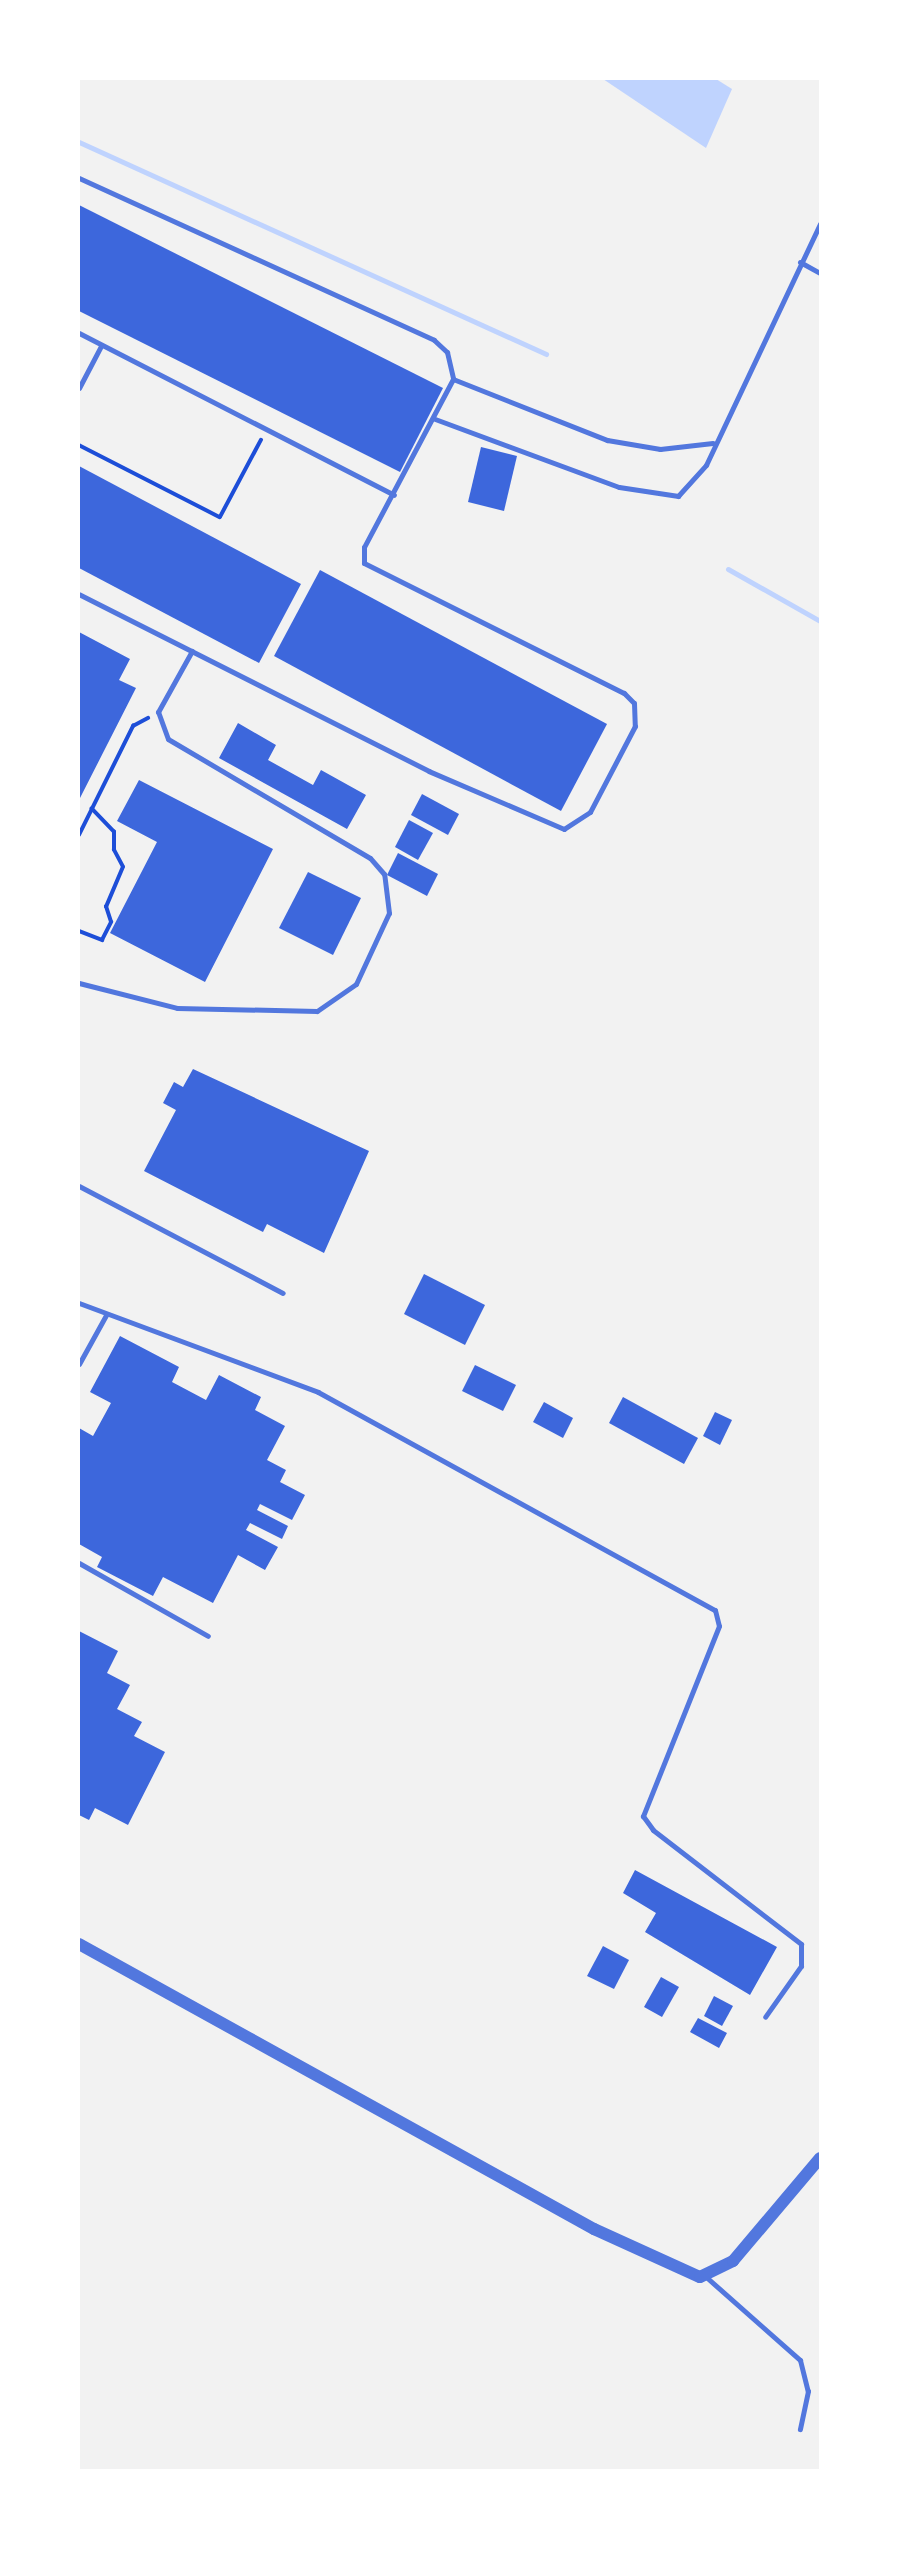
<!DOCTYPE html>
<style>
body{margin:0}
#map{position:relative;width:899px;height:2549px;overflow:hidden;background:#f2f2f2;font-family:"Roboto Condensed",sans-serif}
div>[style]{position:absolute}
.water>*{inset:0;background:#bfd3fe}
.stream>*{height:5px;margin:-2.5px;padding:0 2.5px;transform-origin:2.5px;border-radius:2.5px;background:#bfd3fe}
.building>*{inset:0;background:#3d67dc}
.path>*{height:3.5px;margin:-1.75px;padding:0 1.75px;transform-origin:1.75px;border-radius:1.75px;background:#1d4ed8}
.service>*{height:5px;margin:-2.5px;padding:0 2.5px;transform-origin:2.5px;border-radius:2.5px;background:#5277de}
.tertiary>*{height:12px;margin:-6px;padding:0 6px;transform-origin:6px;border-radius:6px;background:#5277de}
span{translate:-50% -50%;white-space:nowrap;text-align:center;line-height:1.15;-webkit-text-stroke:7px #fff;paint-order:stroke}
.frame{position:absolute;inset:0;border:80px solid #fff;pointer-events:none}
</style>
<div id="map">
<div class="water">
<div style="clip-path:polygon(603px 79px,716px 79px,732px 89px,706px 148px)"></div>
</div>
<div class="stream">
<div style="left:79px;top:142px;width:513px;rotate:24.42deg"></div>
<div style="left:728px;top:569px;width:106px;rotate:29.5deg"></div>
</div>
<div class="building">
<div style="clip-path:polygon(79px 205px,443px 388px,400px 472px,79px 311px)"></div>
<div style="clip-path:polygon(481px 447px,517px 456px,504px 511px,468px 502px)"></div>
<div style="clip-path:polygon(79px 466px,301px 584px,259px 663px,79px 568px)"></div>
<div style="clip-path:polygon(320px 570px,607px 724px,561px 811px,274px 656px)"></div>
<div style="clip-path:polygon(79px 632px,130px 659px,119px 680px,136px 688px,79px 800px)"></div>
<div style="clip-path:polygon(238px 723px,276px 745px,268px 760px,313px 785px,321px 770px,366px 795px,347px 829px,219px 758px)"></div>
<div style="clip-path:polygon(139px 780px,273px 849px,205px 982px,110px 933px,157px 842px,117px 821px)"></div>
<div style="clip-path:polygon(422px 794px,459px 814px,448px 835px,411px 815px)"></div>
<div style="clip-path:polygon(409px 820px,433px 833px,418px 860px,395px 847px)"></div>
<div style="clip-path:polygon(398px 853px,438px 874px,427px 896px,387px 875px)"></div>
<div style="clip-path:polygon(308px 872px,361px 898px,333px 955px,279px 928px)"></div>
<div style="clip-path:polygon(193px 1069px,369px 1151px,324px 1253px,267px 1224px,263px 1232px,144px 1171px,176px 1110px,163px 1103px,174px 1082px,183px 1087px)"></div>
<div style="clip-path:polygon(424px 1274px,485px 1305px,465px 1345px,404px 1314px)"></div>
<div style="clip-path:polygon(120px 1336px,179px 1367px,172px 1382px,206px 1400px,219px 1375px,261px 1397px,255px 1410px,285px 1426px,267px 1460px,286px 1470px,280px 1482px,305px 1495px,292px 1520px,260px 1504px,257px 1510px,288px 1526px,282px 1539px,250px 1523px,246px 1530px,278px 1547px,265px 1570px,238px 1555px,213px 1603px,163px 1577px,153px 1596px,97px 1567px,102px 1557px,79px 1544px,79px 1428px,93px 1436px,111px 1403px,90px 1392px)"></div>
<div style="clip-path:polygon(475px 1365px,516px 1385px,503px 1411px,462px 1391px)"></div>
<div style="clip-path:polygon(623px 1397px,698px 1438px,684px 1464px,609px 1423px)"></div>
<div style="clip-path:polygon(544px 1402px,573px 1418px,563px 1438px,533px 1422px)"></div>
<div style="clip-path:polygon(715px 1412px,732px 1420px,720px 1445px,703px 1436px)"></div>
<div style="clip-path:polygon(79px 1631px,118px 1651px,107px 1673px,130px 1685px,117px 1709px,142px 1722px,134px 1736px,165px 1752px,128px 1825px,95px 1808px,89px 1820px,79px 1815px)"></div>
<div style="clip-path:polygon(635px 1870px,777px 1947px,750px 1995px,645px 1932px,656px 1913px,623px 1893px)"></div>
<div style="clip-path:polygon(603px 1946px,629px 1960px,614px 1989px,587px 1976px)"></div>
<div style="clip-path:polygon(661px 1977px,679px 1987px,662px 2017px,644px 2007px)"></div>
<div style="clip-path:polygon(714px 1996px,733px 2006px,722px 2026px,704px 2016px)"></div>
<div style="clip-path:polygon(698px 2018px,727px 2033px,719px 2048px,690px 2032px)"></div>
</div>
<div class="path">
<div style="left:79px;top:445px;width:158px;rotate:27.1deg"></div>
<div style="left:220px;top:517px;width:87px;rotate:-62deg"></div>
<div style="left:79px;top:835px;width:122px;rotate:-63.6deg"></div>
<div style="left:133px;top:726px;width:17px;rotate:-28deg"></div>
<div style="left:79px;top:931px;width:25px;rotate:21deg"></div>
<div style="left:102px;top:940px;width:20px;rotate:-63deg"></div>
<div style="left:111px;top:922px;width:16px;rotate:-108deg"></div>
<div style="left:106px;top:907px;width:43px;rotate:-67deg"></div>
<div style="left:123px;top:867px;width:19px;rotate:-118deg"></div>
<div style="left:114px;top:850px;width:18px;rotate:-90deg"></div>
<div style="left:114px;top:832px;width:32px;rotate:-134deg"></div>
</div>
<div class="service">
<div style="left:79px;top:178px;width:390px;rotate:24.5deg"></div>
<div style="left:434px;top:340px;width:18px;rotate:43deg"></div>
<div style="left:447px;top:352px;width:28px;rotate:77deg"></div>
<div style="left:453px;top:379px;width:190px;rotate:117.9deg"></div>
<div style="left:364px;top:547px;width:16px;rotate:90deg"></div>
<div style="left:364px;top:563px;width:291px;rotate:26.6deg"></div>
<div style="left:624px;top:693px;width:14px;rotate:45deg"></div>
<div style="left:634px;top:703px;width:23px;rotate:88deg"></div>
<div style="left:635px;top:726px;width:97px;rotate:117.6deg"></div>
<div style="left:590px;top:812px;width:31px;rotate:147deg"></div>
<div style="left:564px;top:829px;width:147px;rotate:-156.8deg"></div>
<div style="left:429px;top:771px;width:392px;rotate:-153.2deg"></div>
<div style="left:800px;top:262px;width:23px;rotate:29deg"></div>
<div style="left:79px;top:333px;width:354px;rotate:27.2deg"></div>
<div style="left:453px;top:379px;width:166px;rotate:21.6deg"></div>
<div style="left:607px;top:440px;width:54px;rotate:9.6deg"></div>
<div style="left:660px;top:449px;width:53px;rotate:-6.5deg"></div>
<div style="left:79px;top:388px;width:47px;rotate:-62.4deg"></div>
<div style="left:435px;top:419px;width:196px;rotate:20.3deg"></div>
<div style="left:619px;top:487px;width:60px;rotate:8.7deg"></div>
<div style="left:678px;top:496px;width:42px;rotate:-47.9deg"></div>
<div style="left:706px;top:465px;width:267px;rotate:-64.7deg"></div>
<div style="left:79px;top:983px;width:101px;rotate:14.3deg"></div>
<div style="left:177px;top:1008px;width:140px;rotate:1.2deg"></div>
<div style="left:317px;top:1011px;width:47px;rotate:-34.7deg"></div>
<div style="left:356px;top:984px;width:78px;rotate:-65.1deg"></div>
<div style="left:389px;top:913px;width:39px;rotate:-97deg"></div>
<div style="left:384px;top:874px;width:21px;rotate:-131deg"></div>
<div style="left:370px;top:858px;width:234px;rotate:-149.5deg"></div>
<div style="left:168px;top:739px;width:29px;rotate:-110deg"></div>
<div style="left:158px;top:712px;width:70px;rotate:-60.9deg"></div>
<div style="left:79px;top:1186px;width:230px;rotate:27.7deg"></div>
<div style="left:79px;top:1303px;width:255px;rotate:20.4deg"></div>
<div style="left:318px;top:1392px;width:453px;rotate:28.8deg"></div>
<div style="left:715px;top:1610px;width:16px;rotate:76deg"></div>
<div style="left:719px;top:1626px;width:205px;rotate:111.8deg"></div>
<div style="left:643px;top:1816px;width:17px;rotate:54deg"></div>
<div style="left:653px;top:1830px;width:187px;rotate:37.6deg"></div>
<div style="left:801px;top:1944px;width:22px;rotate:90deg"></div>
<div style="left:801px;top:1966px;width:62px;rotate:125.2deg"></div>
<div style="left:79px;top:1364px;width:56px;rotate:-61.1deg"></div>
<div style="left:79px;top:1563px;width:148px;rotate:29.5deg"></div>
<div style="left:705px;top:2276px;width:127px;rotate:41.5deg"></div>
<div style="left:800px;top:2360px;width:32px;rotate:76deg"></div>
<div style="left:808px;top:2391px;width:39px;rotate:102deg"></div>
</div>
<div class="tertiary">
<div style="left:79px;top:1944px;width:589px;rotate:28.96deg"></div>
<div style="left:594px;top:2229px;width:116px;rotate:24.4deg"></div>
<div style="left:700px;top:2277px;width:37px;rotate:-26deg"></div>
<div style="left:733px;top:2261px;width:135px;rotate:-49.8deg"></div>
</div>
<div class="frame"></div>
</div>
